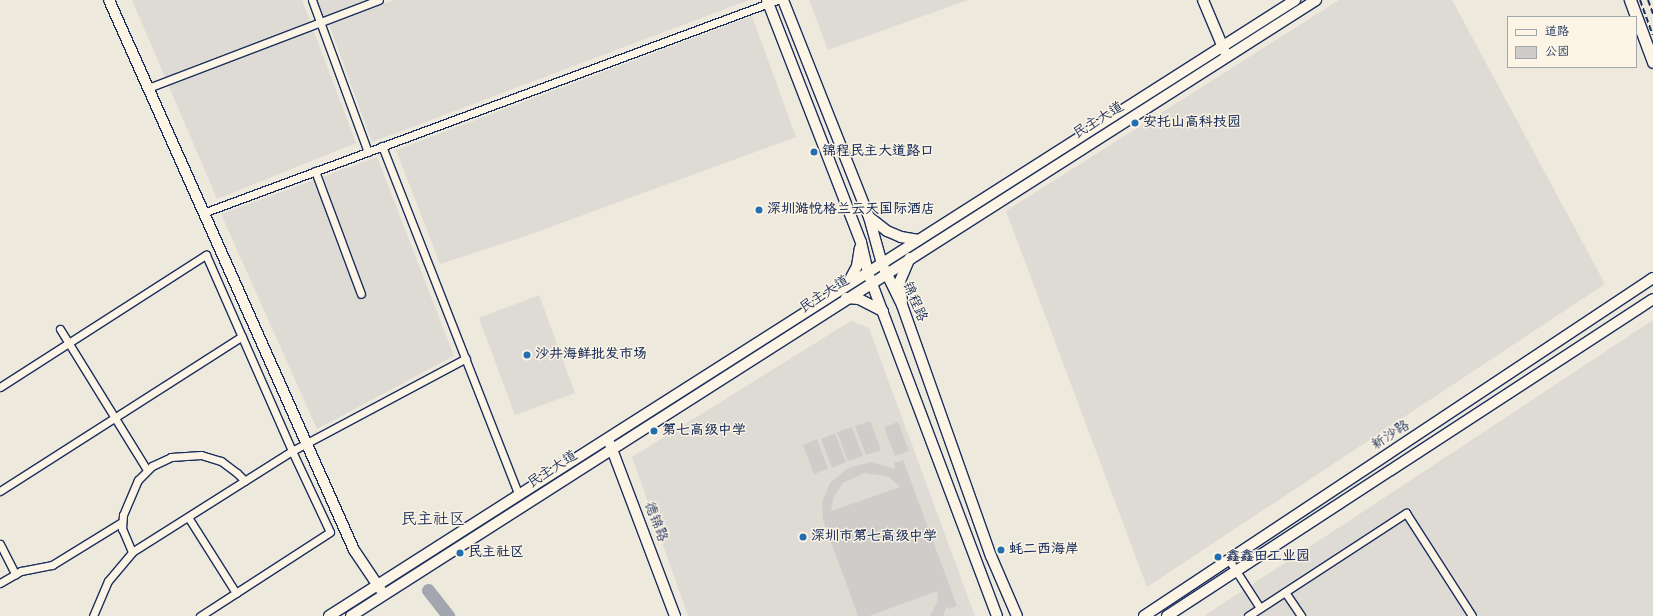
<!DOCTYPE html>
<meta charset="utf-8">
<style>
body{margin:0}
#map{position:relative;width:1653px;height:616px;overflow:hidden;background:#eee9dd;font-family:"Indie Flower","LXGW WenKai TC",sans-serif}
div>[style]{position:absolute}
.built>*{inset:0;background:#dedbd4}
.green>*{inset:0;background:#cfcdca}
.river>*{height:13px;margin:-6.5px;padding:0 6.5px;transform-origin:6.5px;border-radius:6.5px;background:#a2a7af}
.roads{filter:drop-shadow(1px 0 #1b2f5e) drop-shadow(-1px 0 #1b2f5e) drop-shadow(0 1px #1b2f5e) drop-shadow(0 -1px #1b2f5e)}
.street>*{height:7px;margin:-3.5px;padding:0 3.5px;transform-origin:3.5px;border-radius:3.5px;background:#fcf5e5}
.secondary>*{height:10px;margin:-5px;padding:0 5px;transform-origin:5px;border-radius:5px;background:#fcf5e5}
.primary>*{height:11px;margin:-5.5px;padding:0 5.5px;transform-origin:5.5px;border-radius:5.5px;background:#fcf5e5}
.rail>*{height:2px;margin-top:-1px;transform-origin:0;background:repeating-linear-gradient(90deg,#1b2f5e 0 6px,transparent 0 9px)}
.dots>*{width:11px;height:11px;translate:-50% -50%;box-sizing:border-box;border:2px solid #fcf5e5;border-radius:50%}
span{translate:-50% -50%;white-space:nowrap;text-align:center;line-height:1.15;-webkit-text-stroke:3px #fcf5e5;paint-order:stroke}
.street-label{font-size:14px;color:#1b2f5e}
.poi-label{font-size:14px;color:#1b2f5e;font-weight:700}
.left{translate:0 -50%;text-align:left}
.quarter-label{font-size:16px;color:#1b2f5e}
.legend{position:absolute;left:1507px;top:16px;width:130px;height:52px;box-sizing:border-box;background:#fcf5e5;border:1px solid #a2a6af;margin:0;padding:5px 7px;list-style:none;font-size:12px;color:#1b2f5e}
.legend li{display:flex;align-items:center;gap:8px;height:20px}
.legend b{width:20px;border:1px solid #a2a6af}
</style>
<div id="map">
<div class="built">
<div style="clip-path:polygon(132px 0,302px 0,356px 143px,217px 199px)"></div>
<div style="clip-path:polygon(315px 0,372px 0,322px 19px)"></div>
<div style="clip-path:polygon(394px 0,749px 0,372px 142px,329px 24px)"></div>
<div style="clip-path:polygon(809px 0,968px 0,828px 50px)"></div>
<div style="clip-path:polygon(1339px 0,1452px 0,1605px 284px,1147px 587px,1006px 211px)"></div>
<div style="clip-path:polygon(752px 16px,796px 137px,523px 237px,440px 264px,396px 150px)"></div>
<div style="clip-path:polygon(377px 157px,454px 356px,317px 429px,221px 214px)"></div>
<div style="clip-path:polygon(539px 295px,575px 393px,515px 415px,479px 318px)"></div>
<div style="clip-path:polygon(1653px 320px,1653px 616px,1204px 616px,1399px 488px)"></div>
<div style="clip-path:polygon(851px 321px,869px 328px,975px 616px,688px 616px,632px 457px)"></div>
</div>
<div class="green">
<div style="clip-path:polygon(870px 421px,881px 450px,866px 455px,855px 426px)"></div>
<div style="clip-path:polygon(898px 422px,909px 451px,895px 456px,884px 427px)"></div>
<div style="clip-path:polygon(852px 427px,863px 456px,848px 461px,837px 432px)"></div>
<div style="clip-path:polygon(835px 433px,846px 462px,832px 468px,821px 439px)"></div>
<div style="clip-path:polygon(817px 439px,828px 469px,814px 474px,803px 445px)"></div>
<div style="clip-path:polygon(evenodd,903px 460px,957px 606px,949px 609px,947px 606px,943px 616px,930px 616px,937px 602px,938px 591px,869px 616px,858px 616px,823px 520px,822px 502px,830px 483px,848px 468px,871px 462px,895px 469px,894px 463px,903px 460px,865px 473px,889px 477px,900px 487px,831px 511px,834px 496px,843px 483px,865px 473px)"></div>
</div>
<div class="river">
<div style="left:428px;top:590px;width:33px;rotate:52deg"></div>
</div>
<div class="roads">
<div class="street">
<div style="left:312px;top:0;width:162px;rotate:69.8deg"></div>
<div style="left:148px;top:88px;width:247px;rotate:-20.9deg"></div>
<div style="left:382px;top:146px;width:375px;rotate:68.6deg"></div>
<div style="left:315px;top:171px;width:131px;rotate:69.5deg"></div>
<div style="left:203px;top:213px;width:612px;rotate:-20.36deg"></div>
<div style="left:60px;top:329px;width:166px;rotate:58.3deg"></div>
<div style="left:0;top:387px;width:245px;rotate:-32.7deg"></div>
<div style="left:206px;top:255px;width:214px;rotate:66.3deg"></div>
<div style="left:292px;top:451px;width:89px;rotate:64.9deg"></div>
<div style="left:330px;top:532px;width:155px;rotate:147.1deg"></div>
<div style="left:0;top:491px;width:287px;rotate:-32.6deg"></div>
<div style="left:188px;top:517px;width:90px;rotate:57.7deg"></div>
<div style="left:0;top:544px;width:34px;rotate:63deg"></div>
<div style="left:132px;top:552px;width:25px;rotate:-113deg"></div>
<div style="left:122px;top:529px;width:14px;rotate:-86deg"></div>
<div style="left:123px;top:515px;width:38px;rotate:-67deg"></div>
<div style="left:138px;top:480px;width:20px;rotate:-45deg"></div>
<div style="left:152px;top:466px;width:21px;rotate:-25deg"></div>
<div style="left:171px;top:457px;width:30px;rotate:-4deg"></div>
<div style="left:201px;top:455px;width:21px;rotate:17deg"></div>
<div style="left:221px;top:461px;width:20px;rotate:37deg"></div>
<div style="left:237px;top:473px;width:11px;rotate:45deg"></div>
<div style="left:1229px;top:560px;width:57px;rotate:57.1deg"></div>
<div style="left:0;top:583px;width:24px;rotate:-30deg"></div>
<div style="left:21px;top:571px;width:32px;rotate:-11deg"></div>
<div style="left:52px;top:565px;width:82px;rotate:-31.6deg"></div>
<div style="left:1285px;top:592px;width:29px;rotate:56deg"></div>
<div style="left:93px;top:616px;width:38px;rotate:-67deg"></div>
<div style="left:108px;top:581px;width:38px;rotate:-50deg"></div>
<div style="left:132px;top:552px;width:189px;rotate:-32.3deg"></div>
<div style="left:292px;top:451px;width:197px;rotate:-28.1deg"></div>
<div style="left:1248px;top:616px;width:189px;rotate:-33.1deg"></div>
<div style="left:1406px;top:513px;width:122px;rotate:57.3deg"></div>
</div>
<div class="secondary">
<div style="left:109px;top:0;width:602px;rotate:65.99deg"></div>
<div style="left:354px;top:550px;width:48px;rotate:56deg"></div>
<div style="left:767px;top:0;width:260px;rotate:68.8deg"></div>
<div style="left:861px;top:242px;width:32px;rotate:77deg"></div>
<div style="left:868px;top:273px;width:366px;rotate:69.4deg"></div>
<div style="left:783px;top:0;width:233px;rotate:68.4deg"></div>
<div style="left:869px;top:217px;width:49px;rotate:74.5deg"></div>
<div style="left:882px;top:264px;width:46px;rotate:64deg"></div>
<div style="left:902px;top:305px;width:266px;rotate:70.5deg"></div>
<div style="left:991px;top:556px;width:65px;rotate:66.6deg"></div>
<div style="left:1203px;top:0;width:56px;rotate:67.1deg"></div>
<div style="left:869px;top:217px;width:23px;rotate:38deg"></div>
<div style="left:887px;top:231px;width:15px;rotate:23deg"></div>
<div style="left:901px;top:237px;width:18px;rotate:9deg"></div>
<div style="left:848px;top:283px;width:19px;rotate:-62deg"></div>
<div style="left:857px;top:266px;width:18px;rotate:-81deg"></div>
<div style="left:846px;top:298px;width:13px;rotate:4deg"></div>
<div style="left:859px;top:299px;width:27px;rotate:27deg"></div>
<div style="left:902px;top:301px;width:20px;rotate:-96deg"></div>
<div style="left:900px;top:281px;width:25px;rotate:-67deg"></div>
<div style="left:610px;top:444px;width:184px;rotate:69.3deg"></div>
<div style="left:329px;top:616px;width:1146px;rotate:-32.52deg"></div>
<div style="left:351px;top:616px;width:1145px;rotate:-32.55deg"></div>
<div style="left:1144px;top:616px;width:611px;rotate:-33.59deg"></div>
<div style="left:1167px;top:616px;width:580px;rotate:-33.11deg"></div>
</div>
<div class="primary">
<div style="left:1630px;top:0;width:66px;rotate:69.6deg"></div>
</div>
</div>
<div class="rail">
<div style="left:1640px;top:0;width:37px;rotate:70deg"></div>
<div style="left:1648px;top:0;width:15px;rotate:70deg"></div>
</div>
<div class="dots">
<div style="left:1135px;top:123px;background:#1f6fb2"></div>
<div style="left:814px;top:152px;background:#1f6fb2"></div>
<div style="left:759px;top:210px;background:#1f6fb2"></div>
<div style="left:527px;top:355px;background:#1f6fb2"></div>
<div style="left:654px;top:431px;background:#1f6fb2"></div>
<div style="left:803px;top:537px;background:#1f6fb2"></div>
<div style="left:1001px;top:550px;background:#1f6fb2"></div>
<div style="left:460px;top:553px;background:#1f6fb2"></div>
<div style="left:1218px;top:557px;background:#1f6fb2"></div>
</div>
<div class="street-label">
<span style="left:1099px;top:121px;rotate:-32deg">民主大道</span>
<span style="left:825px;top:295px;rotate:-33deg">民主大道</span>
<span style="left:914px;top:302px;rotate:67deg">锦程路</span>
<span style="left:1391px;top:436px;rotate:-33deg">新沙路</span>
<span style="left:553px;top:470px;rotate:-33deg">民主大道</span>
<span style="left:655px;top:522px;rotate:69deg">德锦路</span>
</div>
<div class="poi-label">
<span class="left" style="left:1143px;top:123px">安托山高科技园</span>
<span class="left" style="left:822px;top:152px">锦程民主大道路口</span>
<span class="left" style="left:767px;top:210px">深圳澔悦格兰云天国际酒店</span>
<span class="left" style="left:535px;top:355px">沙井海鲜批发市场</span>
<span class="left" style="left:662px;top:431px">第七高级中学</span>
<span class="left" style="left:811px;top:537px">深圳市第七高级中学</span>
<span class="left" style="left:1009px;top:550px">蚝二西海岸</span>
<span class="left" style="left:468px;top:553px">民主社区</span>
<span class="left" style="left:1226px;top:557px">鑫鑫田工业园</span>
</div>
<div class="quarter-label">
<span style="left:433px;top:520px">民主社区</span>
</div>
<ul class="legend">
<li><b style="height:5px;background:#fcf5e5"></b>道路</li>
<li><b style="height:11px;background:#cfcdca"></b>公园</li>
</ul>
</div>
